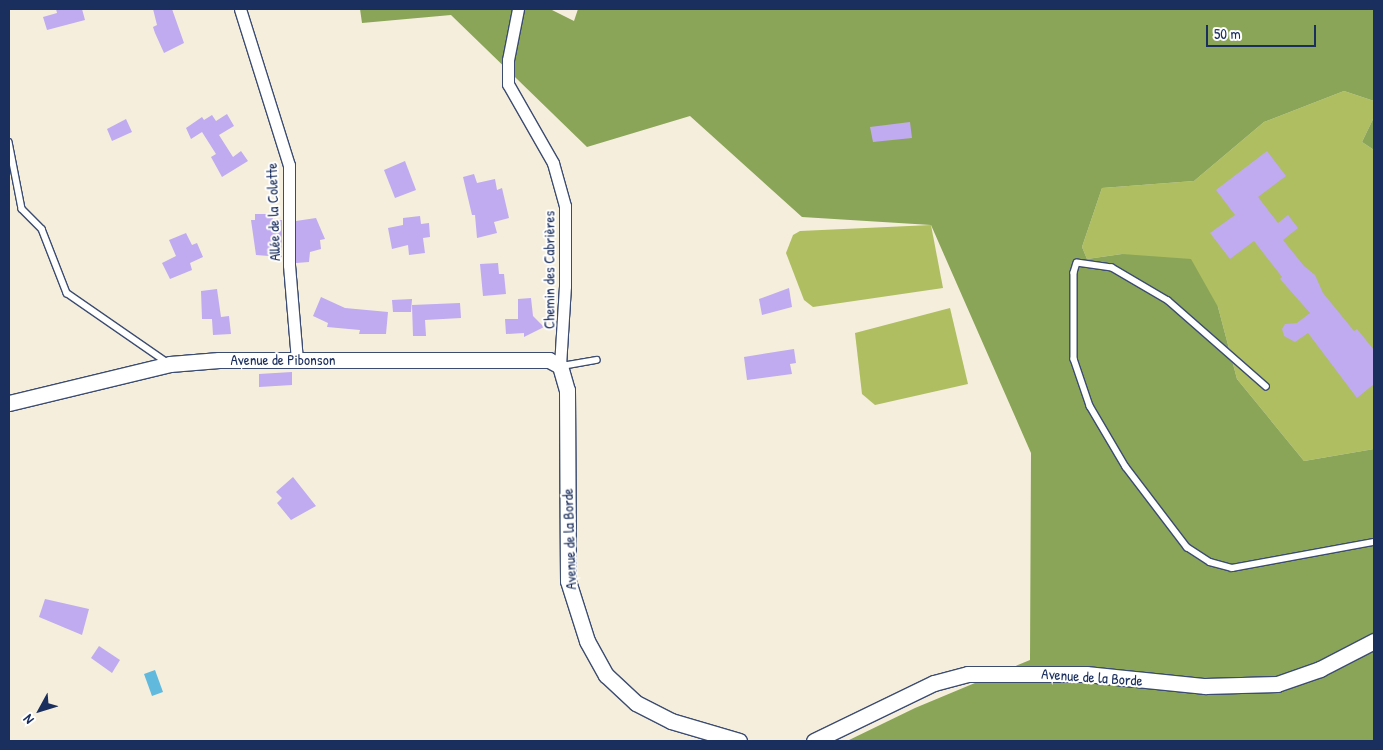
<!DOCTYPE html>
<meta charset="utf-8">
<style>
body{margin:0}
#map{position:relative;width:1383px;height:750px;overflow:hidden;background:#f5eedc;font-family:"Patrick Hand",sans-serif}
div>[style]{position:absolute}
.green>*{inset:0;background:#aebe61}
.forest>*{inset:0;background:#8aa557}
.water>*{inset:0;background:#61b9de}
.building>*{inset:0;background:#c0aaf0}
.roads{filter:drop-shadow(1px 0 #3c4c71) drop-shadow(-1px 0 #3c4c71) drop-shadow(0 1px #3c4c71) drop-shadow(0 -1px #3c4c71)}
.service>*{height:5.5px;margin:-2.75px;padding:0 2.75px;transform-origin:2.75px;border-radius:2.75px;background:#fff}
.minor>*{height:11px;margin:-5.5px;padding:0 5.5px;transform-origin:5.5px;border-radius:5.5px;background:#fff}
.tertiary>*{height:15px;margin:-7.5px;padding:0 7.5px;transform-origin:7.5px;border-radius:7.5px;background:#fff}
span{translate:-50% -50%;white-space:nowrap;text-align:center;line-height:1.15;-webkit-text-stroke:4px #fff;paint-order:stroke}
.street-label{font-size:15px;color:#1b2f5e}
.frame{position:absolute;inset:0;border:10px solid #1b2f5e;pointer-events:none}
.north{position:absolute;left:15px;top:685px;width:50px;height:50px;-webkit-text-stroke:4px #fff;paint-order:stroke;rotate:231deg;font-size:14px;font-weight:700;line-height:20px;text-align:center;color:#1b2f5e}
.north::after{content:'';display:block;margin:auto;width:18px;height:22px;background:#1b2f5e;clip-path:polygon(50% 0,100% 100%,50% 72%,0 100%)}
.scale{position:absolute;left:1206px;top:25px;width:110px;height:22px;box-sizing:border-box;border:2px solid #1b2f5e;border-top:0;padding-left:6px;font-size:15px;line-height:18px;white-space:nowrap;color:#1b2f5e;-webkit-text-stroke:4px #fff;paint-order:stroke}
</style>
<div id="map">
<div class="green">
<div style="clip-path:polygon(1344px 91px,1374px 101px,1374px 117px,1362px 142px,1374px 150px,1374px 449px,1304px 461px,1237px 379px,1218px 307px,1122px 254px,1087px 259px,1082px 247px,1102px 188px,1194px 181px,1264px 122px)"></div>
<div style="clip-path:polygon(931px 225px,943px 288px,813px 307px,804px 300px,786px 253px,793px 235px,800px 231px)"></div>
<div style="clip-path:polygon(950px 308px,968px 384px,875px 405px,862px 394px,855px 333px)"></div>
</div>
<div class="forest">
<div style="clip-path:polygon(360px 9px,550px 9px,574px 21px,578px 9px,1374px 9px,1374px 101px,1344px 91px,1264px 122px,1194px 181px,1102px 188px,1082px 247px,1087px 259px,1122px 254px,1191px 259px,1218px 307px,1237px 379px,1304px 461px,1374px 449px,1374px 741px,847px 741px,915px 708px,1030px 660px,1031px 453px,931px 225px,802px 217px,690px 116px,587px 147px,451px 15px,362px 23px)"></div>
<div style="clip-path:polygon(1374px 117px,1374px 150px,1362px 142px)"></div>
</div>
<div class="water">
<div style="clip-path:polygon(155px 670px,163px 692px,152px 696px,144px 674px)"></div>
</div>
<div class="building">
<div style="clip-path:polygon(56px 9px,82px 9px,85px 20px,47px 30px,43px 17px,57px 13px)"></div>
<div style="clip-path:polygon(153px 9px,172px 9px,184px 43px,164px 53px,155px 33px,153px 27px,157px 25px)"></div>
<div style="clip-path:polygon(227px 114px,234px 126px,219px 135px,233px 157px,241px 151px,248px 161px,222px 177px,211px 157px,216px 154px,202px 132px,191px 139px,186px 128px,202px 117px,204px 120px,212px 115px,216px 121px)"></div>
<div style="clip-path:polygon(126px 119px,132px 132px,112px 141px,107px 129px)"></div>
<div style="clip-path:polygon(910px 122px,912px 138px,873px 142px,870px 127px)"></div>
<div style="clip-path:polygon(1267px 151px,1286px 176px,1258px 197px,1278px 223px,1288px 215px,1298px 228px,1283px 240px,1304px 266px,1315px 275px,1323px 293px,1354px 331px,1357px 329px,1374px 350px,1374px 384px,1357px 398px,1308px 333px,1295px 342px,1284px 336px,1282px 329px,1285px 324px,1297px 323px,1310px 313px,1280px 279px,1282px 277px,1254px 241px,1230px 259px,1210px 233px,1235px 215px,1216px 190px)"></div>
<div style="clip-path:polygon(405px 161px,416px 190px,395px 198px,384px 170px)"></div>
<div style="clip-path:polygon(474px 174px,477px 183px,495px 179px,497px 190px,502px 188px,509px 218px,494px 222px,497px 233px,477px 238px,475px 215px,472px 215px,463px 177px)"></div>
<div style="clip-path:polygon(255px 214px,272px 214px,273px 220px,282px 220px,282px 257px,256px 255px,251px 220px,255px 220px)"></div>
<div style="clip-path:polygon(420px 216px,421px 224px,429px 223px,430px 237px,423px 238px,425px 253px,409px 255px,408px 245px,392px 249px,388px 228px,403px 225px,403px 218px)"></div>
<div style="clip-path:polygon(316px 218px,325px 239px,320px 240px,321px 249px,310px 252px,309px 262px,296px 263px,296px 221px)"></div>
<div style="clip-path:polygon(186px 233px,192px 245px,197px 243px,203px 257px,190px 263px,192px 270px,170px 279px,162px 263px,176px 256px,169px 240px)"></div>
<div style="clip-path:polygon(498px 263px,499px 274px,504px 274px,506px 294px,483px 296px,480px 264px)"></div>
<div style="clip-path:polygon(789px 288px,792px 307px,762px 315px,759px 299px)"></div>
<div style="clip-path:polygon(217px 289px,221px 317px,229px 316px,231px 334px,213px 335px,212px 319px,202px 319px,201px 291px)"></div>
<div style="clip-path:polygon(321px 297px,345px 308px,388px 312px,386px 334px,359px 334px,360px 330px,327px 327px,328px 323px,313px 316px)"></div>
<div style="clip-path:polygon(531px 298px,533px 316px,544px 327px,524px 337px,524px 333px,506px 334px,505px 319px,518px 319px,518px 299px)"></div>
<div style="clip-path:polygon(412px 299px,411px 312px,393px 312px,392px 300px)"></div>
<div style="clip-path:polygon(460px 303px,461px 318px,425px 320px,426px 336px,413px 336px,412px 305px)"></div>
<div style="clip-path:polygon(794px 349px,796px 363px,790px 364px,792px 374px,747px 380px,744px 357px)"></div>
<div style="clip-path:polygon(292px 372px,292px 385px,259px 387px,259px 374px)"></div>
<div style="clip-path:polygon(293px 477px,316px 506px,291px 520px,277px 503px,282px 498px,276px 492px)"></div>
<div style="clip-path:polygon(45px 599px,89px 609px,82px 635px,39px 617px)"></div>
<div style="clip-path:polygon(99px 646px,120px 660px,112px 673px,91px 658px)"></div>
</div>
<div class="roads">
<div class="service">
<div style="left:9px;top:142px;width:68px;rotate:79deg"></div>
<div style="left:22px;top:209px;width:28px;rotate:45deg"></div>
<div style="left:42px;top:229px;width:69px;rotate:68.7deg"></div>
<div style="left:67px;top:293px;width:123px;rotate:34.7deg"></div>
<div style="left:562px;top:366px;width:35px;rotate:-10deg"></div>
<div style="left:1266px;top:387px;width:130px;rotate:-138.7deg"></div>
<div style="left:1168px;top:301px;width:65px;rotate:-149.5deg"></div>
<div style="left:1112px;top:268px;width:35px;rotate:-172deg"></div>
<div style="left:1077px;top:263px;width:10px;rotate:107deg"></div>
<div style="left:1074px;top:273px;width:86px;rotate:90deg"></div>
<div style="left:1074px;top:359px;width:50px;rotate:71.2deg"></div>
<div style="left:1090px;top:406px;width:71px;rotate:59.5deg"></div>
<div style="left:1126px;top:467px;width:101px;rotate:52.7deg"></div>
<div style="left:1187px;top:547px;width:27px;rotate:33deg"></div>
<div style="left:1210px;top:562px;width:23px;rotate:15deg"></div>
<div style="left:1232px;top:568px;width:144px;rotate:-10.4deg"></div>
</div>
<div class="minor">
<div style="left:240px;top:9px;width:164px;rotate:72.6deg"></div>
<div style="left:289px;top:165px;width:100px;rotate:90deg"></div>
<div style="left:289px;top:265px;width:96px;rotate:85.2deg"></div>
<div style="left:518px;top:9px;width:52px;rotate:101.1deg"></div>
<div style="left:508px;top:60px;width:24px;rotate:90deg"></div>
<div style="left:508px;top:84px;width:91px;rotate:60.3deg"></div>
<div style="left:553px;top:163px;width:45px;rotate:74.4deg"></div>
<div style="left:565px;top:206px;width:80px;rotate:90deg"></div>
<div style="left:565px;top:286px;width:80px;rotate:93.6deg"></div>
</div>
<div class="tertiary">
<div style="left:9px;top:403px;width:166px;rotate:-13.6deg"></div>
<div style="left:170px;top:364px;width:49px;rotate:-4.7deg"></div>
<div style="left:219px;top:360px;width:330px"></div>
<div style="left:549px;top:360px;width:13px;rotate:29deg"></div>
<div style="left:560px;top:366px;width:25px;rotate:74deg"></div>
<div style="left:567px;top:390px;width:191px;rotate:89.7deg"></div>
<div style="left:568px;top:581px;width:63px;rotate:72.4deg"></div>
<div style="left:587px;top:641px;width:39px;rotate:61deg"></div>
<div style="left:606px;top:675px;width:41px;rotate:43deg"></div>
<div style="left:636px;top:703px;width:39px;rotate:27deg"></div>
<div style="left:671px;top:721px;width:71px;rotate:16.4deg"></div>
<div style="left:814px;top:741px;width:133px;rotate:-25.8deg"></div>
<div style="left:934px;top:683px;width:35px;rotate:-15deg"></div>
<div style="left:968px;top:674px;width:118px"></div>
<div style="left:1086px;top:674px;width:120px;rotate:5.8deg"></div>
<div style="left:1205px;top:686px;width:72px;rotate:-1.6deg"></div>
<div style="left:1277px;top:684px;width:46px;rotate:-19.2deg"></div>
<div style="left:1320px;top:669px;width:61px;rotate:-27.4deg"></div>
</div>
</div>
<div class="street-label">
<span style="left:273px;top:212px;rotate:-92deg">Allée de la Colette</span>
<span style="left:549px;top:270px;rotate:-90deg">Chemin des Cabrières</span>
<span style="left:283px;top:360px">Avenue de Pibonson</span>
<span style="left:569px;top:539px;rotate:-92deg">Avenue de la Borde</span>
<span style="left:1092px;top:677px;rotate:4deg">Avenue de la Borde</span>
</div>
<div class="frame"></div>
<div class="north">N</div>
<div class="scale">50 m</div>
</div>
